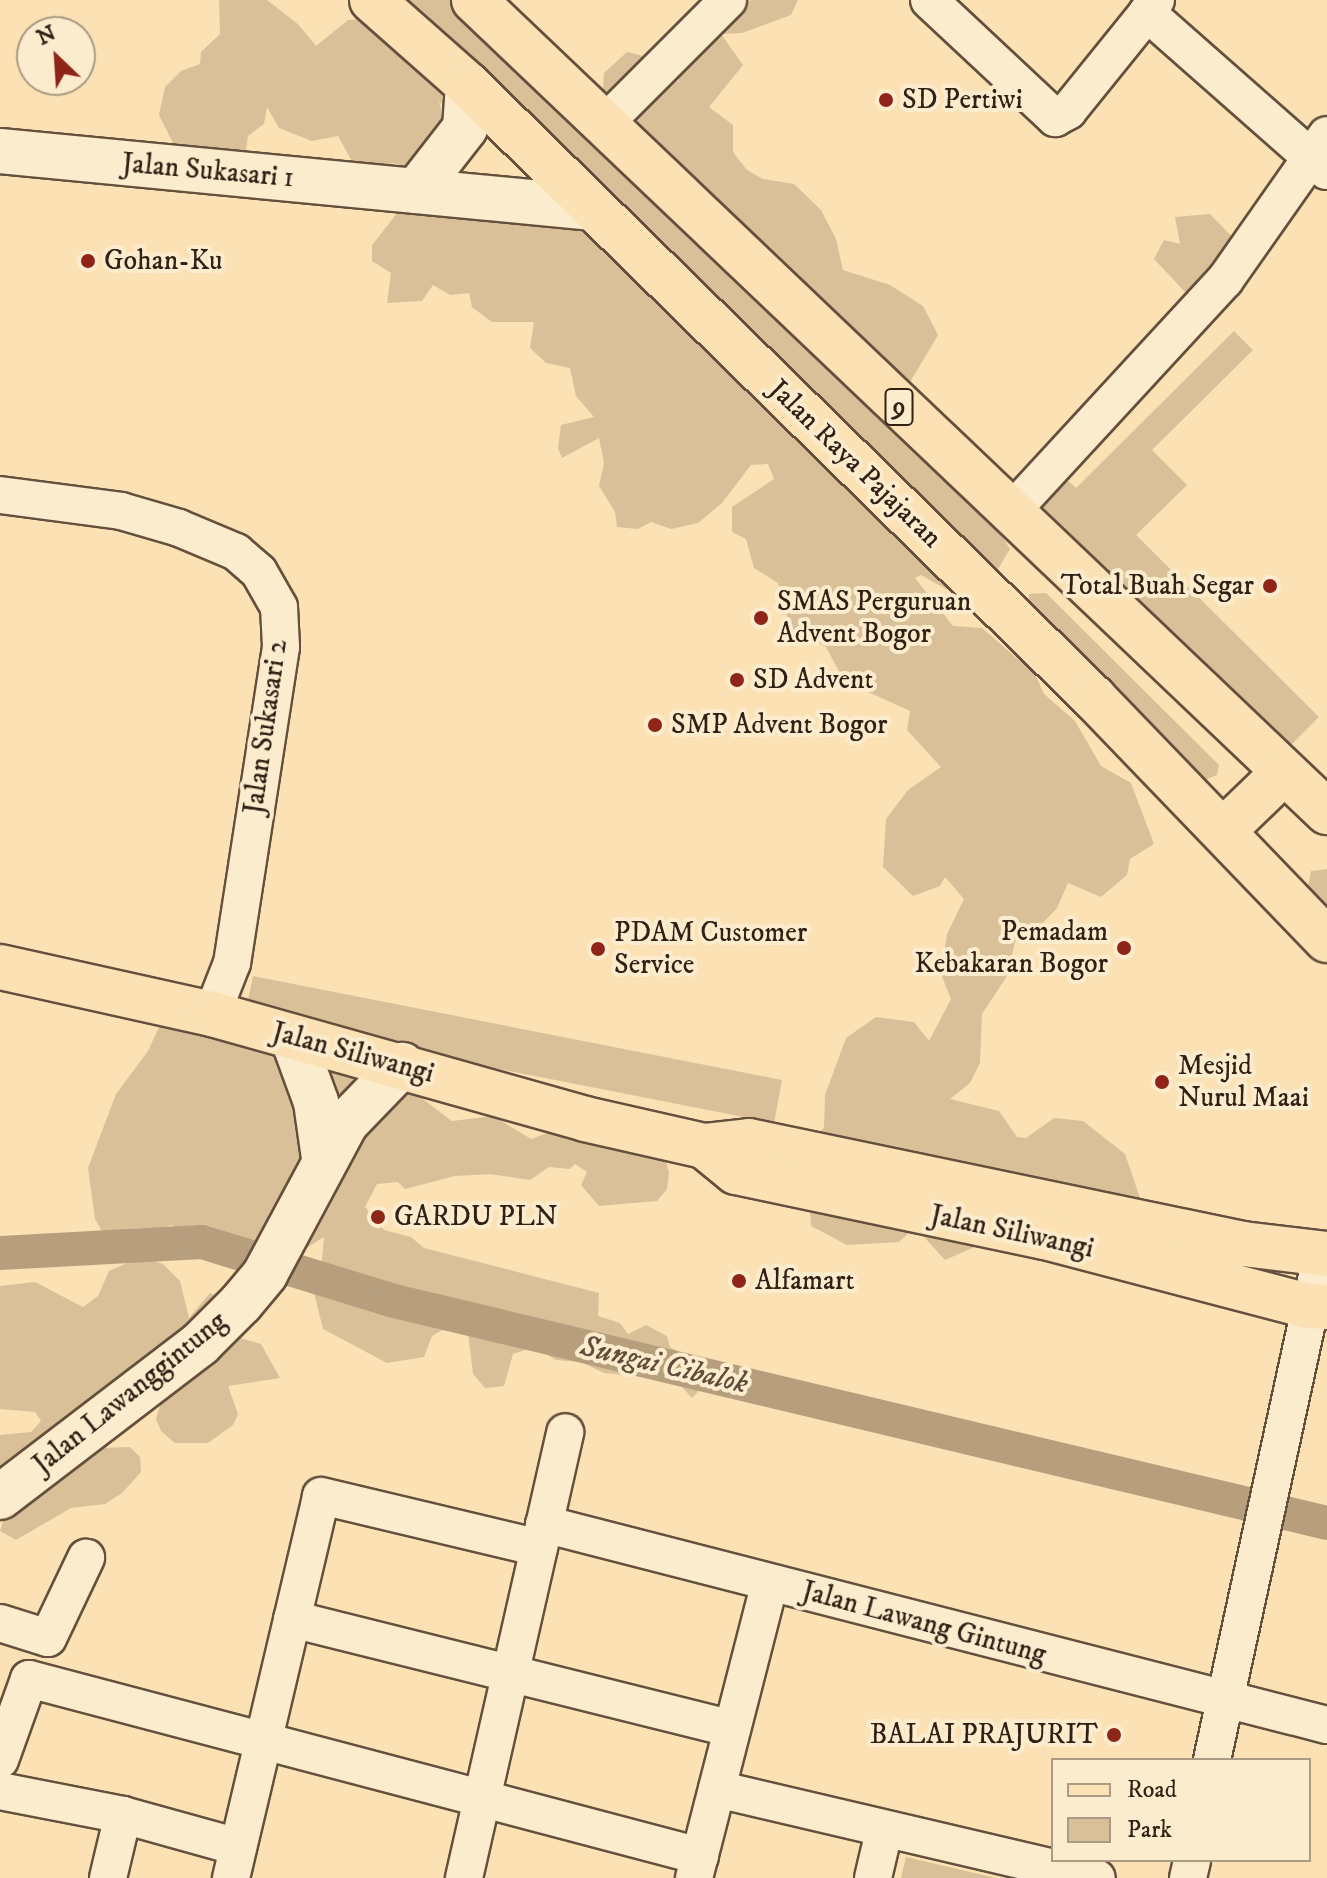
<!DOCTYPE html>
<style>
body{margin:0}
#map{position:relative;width:1327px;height:1878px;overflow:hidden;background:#fbe1b4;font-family:"IM FELL DW Pica",serif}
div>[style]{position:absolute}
.green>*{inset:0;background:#d9c099}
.canal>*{height:34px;margin:-17px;padding:0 17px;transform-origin:17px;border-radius:17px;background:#b79f7e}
.roads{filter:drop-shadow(2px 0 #64503d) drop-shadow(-2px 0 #64503d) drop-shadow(0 2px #64503d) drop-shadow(0 -2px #64503d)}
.minor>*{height:36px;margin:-18px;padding:0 18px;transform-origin:18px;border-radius:18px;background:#fcecce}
.tertiary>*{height:44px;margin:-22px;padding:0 22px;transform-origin:22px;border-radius:22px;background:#fcecce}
.secondary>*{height:44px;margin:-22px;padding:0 22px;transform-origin:22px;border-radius:22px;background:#fcecce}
.primary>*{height:44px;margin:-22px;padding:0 22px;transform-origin:22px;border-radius:22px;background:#fbe1b4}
.trunk>*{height:44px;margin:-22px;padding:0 22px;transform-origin:22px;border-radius:22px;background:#fbe1b4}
.dots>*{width:22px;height:22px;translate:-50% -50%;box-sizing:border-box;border:4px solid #fcecce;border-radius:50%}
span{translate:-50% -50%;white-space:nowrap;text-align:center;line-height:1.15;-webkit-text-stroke:8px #fcecce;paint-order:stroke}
.shield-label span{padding:2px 6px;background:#fcecce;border:2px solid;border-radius:6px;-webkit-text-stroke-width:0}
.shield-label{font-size:26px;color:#322015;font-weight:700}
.poi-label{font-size:28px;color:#322015}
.left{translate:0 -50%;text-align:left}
.right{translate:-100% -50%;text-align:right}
.street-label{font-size:28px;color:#322015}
.water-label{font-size:30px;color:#614c3a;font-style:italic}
.legend{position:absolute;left:1051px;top:1758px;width:260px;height:104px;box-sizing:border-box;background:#fcecce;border:2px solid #ab9a84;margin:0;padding:10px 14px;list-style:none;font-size:24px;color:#322015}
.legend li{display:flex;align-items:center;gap:16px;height:40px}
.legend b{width:40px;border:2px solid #ab9a84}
.north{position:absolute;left:16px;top:16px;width:80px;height:80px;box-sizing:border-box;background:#fcecce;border:2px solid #ab9a84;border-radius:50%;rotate:335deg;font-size:22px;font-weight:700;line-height:32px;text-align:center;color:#322015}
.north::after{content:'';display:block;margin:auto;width:28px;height:36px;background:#8f2418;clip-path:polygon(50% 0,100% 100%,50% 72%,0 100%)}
</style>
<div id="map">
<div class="green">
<div style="clip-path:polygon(219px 0,267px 0,299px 25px,316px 46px,348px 20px,391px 18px,406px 30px,418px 10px,407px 0,483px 0,530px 86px,567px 122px,590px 127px,602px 104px,604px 73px,627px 52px,652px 58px,678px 82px,693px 15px,752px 0,798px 0,791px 15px,742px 33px,721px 34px,743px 65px,709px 107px,733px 125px,733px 152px,747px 170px,763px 179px,794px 184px,821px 210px,836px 239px,843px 270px,890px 285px,923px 306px,938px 335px,903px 394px,952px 489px,991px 518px,1010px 549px,992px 579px,946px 589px,921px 575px,915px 578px,953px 626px,982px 628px,1035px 674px,1044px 694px,1075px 721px,1101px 766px,1131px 783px,1154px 844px,1130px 859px,1127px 875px,1101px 897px,1068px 883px,1057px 908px,1037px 929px,1015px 942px,1007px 976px,982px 1014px,980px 1063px,970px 1083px,950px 1099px,999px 1111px,1017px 1137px,1026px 1138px,1054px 1118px,1083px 1121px,1125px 1154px,1141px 1201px,995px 1238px,945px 1260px,915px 1227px,899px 1242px,847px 1245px,811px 1226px,807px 1154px,824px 1127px,825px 1095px,846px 1038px,876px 1017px,914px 1022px,929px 1041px,951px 999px,941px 974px,947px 934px,964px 899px,945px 877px,940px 886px,913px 896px,883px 867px,886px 819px,908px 790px,941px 767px,907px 730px,910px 711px,844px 681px,826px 647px,790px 628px,778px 583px,754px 568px,746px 539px,732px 532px,732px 507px,774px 479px,768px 464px,751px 465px,722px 503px,698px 523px,671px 529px,651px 522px,638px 529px,617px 527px,615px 512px,599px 486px,604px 463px,599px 438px,562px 458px,558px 448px,561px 425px,594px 417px,576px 396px,570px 368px,546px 363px,530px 348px,534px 322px,492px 322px,472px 307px,469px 293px,450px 295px,433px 285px,422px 301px,387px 303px,391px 273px,372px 261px,372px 245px,406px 202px,487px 213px,557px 172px,439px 102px,448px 127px,410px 169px,393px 163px,373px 168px,353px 163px,338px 136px,312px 141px,279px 128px,267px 107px,264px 124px,248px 136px,246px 150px,226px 172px,203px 154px,173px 143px,159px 115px,165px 87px,181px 71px,200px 64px,201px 52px,220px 34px)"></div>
<div style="clip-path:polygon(1210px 214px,1246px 251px,1212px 293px,1186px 293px,1154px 259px,1164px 240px,1180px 244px,1175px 217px)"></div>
<div style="clip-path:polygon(1234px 331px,1253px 350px,1152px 450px,1187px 485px,1136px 535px,1319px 717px,1268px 768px,1020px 519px,1063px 476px,1076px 488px)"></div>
<div style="clip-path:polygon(1046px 593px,1219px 765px,1217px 775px,1200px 782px,1028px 610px,1029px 594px)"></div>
<div style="clip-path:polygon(1327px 869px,1327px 906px,1308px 887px,1311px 871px)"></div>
<div style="clip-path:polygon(253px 976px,782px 1080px,774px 1123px,244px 1019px)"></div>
<div style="clip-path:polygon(165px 1014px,225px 1028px,239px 1045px,286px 1060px,404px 1085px,452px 1121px,493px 1116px,531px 1139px,562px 1128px,593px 1146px,617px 1135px,664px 1155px,669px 1173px,667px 1189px,657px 1201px,599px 1206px,581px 1185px,587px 1172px,575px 1164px,570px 1169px,549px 1167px,530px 1180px,490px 1174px,455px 1176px,405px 1189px,398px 1182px,377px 1184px,365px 1207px,384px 1230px,411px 1237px,424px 1248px,599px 1293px,598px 1316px,620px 1323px,628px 1334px,646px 1325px,667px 1336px,670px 1347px,695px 1360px,705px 1384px,692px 1398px,676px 1380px,604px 1373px,581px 1362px,556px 1360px,534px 1347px,513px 1354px,504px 1386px,485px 1388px,473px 1374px,468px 1333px,451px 1325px,432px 1336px,424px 1357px,387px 1363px,323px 1329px,312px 1285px,321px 1271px,324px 1237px,305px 1249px,276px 1240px,248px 1247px,210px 1226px,189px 1235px,171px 1225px,154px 1234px,138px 1228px,106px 1238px,95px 1219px,88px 1168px,116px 1094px,148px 1051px)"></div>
<div style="clip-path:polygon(141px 1257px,163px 1264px,180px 1281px,189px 1318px,210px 1293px,224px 1300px,226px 1334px,261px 1344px,280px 1378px,228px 1386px,238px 1414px,233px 1425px,208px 1443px,175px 1443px,161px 1431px,156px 1419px,167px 1381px,95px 1436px,101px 1448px,130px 1447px,140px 1457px,141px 1472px,122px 1493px,105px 1504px,71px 1508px,16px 1540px,0 1531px,6px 1512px,0 1508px,0 1435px,31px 1432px,41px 1421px,35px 1412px,0 1409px,0 1286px,35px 1282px,83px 1307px,98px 1296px,109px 1271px)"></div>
<div style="clip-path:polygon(906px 1857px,996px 1878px,901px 1878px)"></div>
</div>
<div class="canal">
<div style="left:0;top:1253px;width:202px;rotate:-3.1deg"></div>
<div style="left:202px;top:1242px;width:201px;rotate:17.1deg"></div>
<div style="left:394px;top:1301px;width:959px;rotate:13.38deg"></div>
</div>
<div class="roads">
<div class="minor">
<div style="left:929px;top:0;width:173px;rotate:43.1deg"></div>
<div style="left:1055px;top:118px;width:15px;rotate:-28deg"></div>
<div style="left:1068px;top:111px;width:126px;rotate:-51.1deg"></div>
<div style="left:1156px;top:0;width:16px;rotate:125deg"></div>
<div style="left:1147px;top:13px;width:239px;rotate:41.4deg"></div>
<div style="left:605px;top:123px;width:174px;rotate:-45deg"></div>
<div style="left:0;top:495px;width:122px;rotate:7.5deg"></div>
<div style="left:121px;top:511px;width:60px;rotate:16.3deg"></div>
<div style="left:179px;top:528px;width:62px;rotate:22.8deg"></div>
<div style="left:236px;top:552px;width:30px;rotate:41deg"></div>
<div style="left:259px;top:572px;width:40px;rotate:60.3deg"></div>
<div style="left:279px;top:607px;width:40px;rotate:87.1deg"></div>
<div style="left:281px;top:647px;width:320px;rotate:98.8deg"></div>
<div style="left:232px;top:963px;width:55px;rotate:111.4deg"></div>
<div style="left:1009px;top:514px;width:318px;rotate:-47.3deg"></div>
<div style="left:1225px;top:280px;width:177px;rotate:-54.9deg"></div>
<div style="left:544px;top:1524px;width:808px;rotate:14.4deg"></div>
<div style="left:292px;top:1619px;width:451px;rotate:14deg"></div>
<div style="left:0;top:1623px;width:50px;rotate:17.4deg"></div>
<div style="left:48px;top:1638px;width:89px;rotate:-64.6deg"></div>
<div style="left:0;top:1760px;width:86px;rotate:-70.3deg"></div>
<div style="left:29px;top:1679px;width:694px;rotate:14.78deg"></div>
<div style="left:1212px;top:1760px;width:519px;rotate:-77.76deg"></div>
<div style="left:717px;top:1789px;width:390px;rotate:13.2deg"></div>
<div style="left:0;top:1791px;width:125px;rotate:11deg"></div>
<div style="left:123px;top:1815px;width:119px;rotate:15.5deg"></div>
<div style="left:108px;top:1878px;width:65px;rotate:-76.6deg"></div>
<div style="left:231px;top:1878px;width:392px;rotate:-76.7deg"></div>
<div style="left:321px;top:1496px;width:224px;rotate:13.4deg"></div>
<div style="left:464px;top:1878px;width:457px;rotate:-77.2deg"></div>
<div style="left:694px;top:1878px;width:305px;rotate:-75.6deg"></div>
<div style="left:873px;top:1878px;width:48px;rotate:-76.8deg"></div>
<div style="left:1188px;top:1878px;width:18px;rotate:-77deg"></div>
</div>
<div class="tertiary">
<div style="left:0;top:151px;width:596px;rotate:5.49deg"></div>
<div style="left:416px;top:191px;width:80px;rotate:-52.1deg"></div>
<div style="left:465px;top:128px;width:43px;rotate:-86deg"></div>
</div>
<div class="secondary">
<div style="left:293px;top:1039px;width:67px;rotate:69.9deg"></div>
<div style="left:316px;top:1102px;width:57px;rotate:81.9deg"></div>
<div style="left:0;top:1497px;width:252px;rotate:-37.4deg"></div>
<div style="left:200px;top:1344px;width:58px;rotate:-45deg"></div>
<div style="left:241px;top:1303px;width:38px;rotate:-50deg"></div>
<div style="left:265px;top:1274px;width:171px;rotate:-61.8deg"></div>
<div style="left:346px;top:1123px;width:81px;rotate:-46deg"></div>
</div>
<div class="primary">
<div style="left:0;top:967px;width:217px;rotate:12.5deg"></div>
<div style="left:212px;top:1014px;width:387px;rotate:15.7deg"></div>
<div style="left:585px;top:1119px;width:122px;rotate:12.8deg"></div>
<div style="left:704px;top:1146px;width:45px;rotate:-6.3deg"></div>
<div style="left:749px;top:1141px;width:505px;rotate:11.78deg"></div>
<div style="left:1243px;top:1244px;width:85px;rotate:6.8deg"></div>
<div style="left:704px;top:1146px;width:41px;rotate:39.1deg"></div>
<div style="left:736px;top:1172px;width:316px;rotate:11.9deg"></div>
<div style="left:1045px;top:1237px;width:272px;rotate:14.7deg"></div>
<div style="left:1308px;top:1306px;width:19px;rotate:3deg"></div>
</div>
<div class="trunk">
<div style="left:372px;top:0;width:128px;rotate:41.5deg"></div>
<div style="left:468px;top:85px;width:876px;rotate:44.4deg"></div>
<div style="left:1094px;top:698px;width:336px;rotate:46.1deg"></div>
<div style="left:474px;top:0;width:1178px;rotate:43.59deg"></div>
<div style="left:1223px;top:831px;width:85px;rotate:-44deg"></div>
</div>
</div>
<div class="dots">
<div style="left:886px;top:100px;background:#8f2418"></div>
<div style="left:88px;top:261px;background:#8f2418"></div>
<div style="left:1270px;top:586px;background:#8f2418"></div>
<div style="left:761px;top:618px;background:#8f2418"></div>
<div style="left:737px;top:680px;background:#8f2418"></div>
<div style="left:655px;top:725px;background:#8f2418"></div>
<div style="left:1124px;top:948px;background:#8f2418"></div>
<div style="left:598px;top:949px;background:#8f2418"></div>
<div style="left:1162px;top:1082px;background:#8f2418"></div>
<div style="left:378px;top:1217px;background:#8f2418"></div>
<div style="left:739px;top:1281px;background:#8f2418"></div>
<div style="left:1114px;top:1735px;background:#8f2418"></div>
</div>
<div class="shield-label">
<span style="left:899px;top:407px">9</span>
</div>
<div class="poi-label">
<span class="left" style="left:902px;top:100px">SD Pertiwi</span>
<span class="left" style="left:104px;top:261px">Gohan-Ku</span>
<span class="right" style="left:1254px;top:586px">Total Buah Segar</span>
<span class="left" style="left:777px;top:618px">SMAS Perguruan<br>Advent Bogor</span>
<span class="left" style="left:753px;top:680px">SD Advent</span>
<span class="left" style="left:671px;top:725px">SMP Advent Bogor</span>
<span class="right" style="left:1108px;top:948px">Pemadam<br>Kebakaran Bogor</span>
<span class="left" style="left:614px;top:949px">PDAM Customer<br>Service</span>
<span class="left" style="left:1178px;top:1082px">Mesjid<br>Nurul Maai</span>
<span class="left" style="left:394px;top:1217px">GARDU PLN</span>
<span class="left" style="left:755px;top:1281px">Alfamart</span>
<span class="right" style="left:1098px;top:1735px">BALAI PRAJURIT</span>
</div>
<div class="street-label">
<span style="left:208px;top:171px;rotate:5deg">Jalan Sukasari 1</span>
<span style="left:855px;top:464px;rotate:44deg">Jalan Raya Pajajaran</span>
<span style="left:266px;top:727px;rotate:-82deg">Jalan Sukasari 2</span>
<span style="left:353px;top:1053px;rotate:15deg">Jalan Siliwangi</span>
<span style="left:1012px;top:1232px;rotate:12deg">Jalan Siliwangi</span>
<span style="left:130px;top:1393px;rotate:-39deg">Jalan Lawanggintung</span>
<span style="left:924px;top:1623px;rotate:15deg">Jalan Lawang Gintung</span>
</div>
<div class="water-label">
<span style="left:664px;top:1366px;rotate:13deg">Sungai Cibalok</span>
</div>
<ul class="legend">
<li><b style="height:10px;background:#fbe1b4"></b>Road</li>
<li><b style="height:22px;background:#d9c099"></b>Park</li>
</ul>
<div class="north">N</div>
</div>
